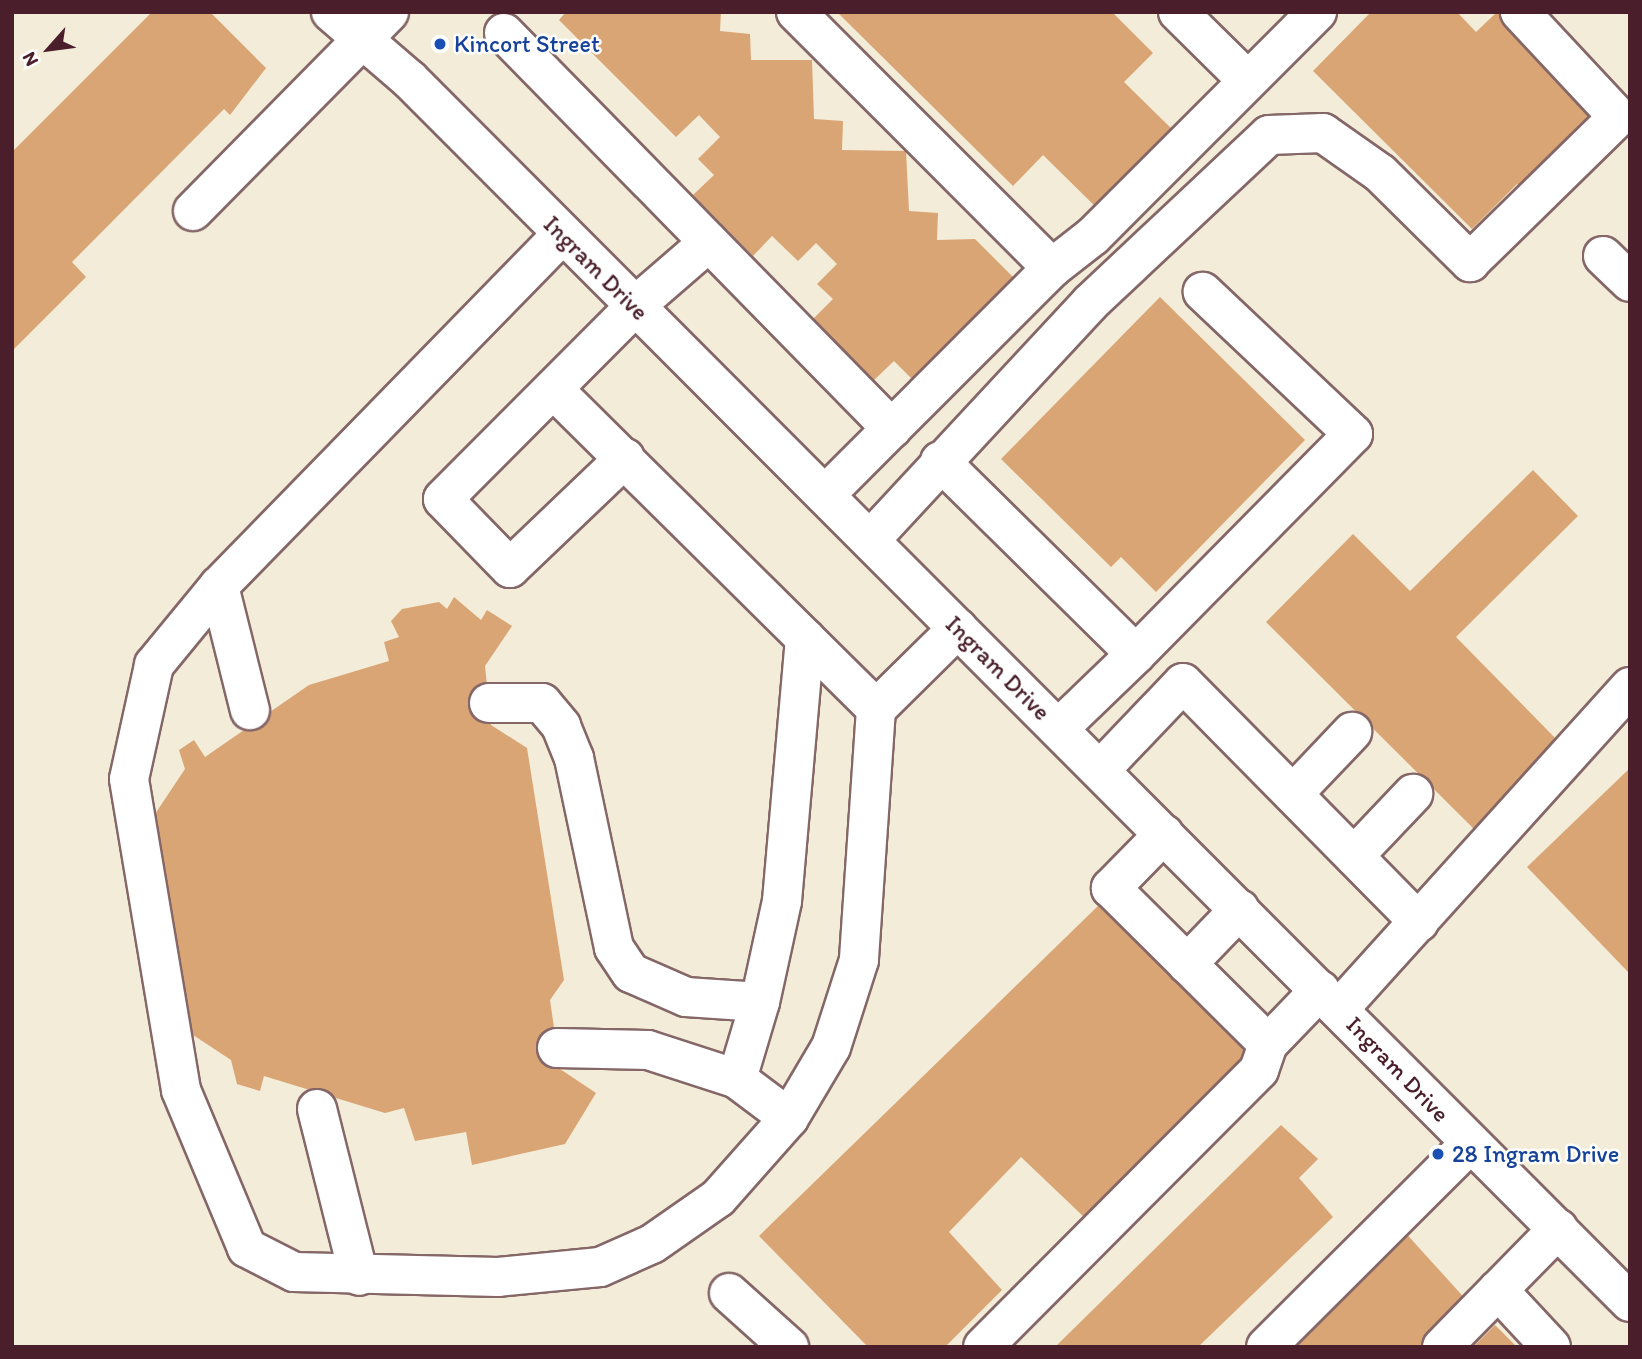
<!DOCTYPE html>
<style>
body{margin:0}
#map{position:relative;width:1642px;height:1359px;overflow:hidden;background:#f3ecd8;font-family:Itim,sans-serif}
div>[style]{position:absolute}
.building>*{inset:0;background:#daa574}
.roads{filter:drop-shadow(2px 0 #856768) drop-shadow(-2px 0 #856768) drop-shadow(0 2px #856768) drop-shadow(0 -2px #856768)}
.minor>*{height:38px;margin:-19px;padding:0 19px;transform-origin:19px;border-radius:19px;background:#fff}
.dots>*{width:19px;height:19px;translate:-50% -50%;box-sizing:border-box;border:4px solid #fff;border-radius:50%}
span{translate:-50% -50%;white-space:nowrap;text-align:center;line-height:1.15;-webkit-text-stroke:5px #fff;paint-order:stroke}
.transit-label{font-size:24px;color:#164399}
.left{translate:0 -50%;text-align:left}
.street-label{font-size:24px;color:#4a1f2b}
.frame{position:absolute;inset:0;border:14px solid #4a1f2b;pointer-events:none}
.north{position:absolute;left:14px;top:14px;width:70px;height:70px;-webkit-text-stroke:5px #fff;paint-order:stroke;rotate:242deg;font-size:19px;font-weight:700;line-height:28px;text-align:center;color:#4a1f2b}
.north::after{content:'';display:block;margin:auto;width:24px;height:32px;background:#4a1f2b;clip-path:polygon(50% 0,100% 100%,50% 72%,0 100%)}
</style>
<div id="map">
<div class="building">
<div style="clip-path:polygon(152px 12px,210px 12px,266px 68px,230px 115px,224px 109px,72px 262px,86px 277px,12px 351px,12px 152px)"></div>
<div style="clip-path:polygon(566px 12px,721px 12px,720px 31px,750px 34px,751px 60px,812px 60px,814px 119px,843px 121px,842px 150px,906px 151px,909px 211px,938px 213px,937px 240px,975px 239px,1015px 279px,914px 381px,894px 361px,873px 381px,812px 320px,833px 299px,817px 284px,837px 264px,816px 243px,798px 261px,772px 236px,753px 256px,693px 195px,714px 175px,698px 159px,720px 137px,699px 115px,676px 137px,559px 20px)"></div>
<div style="clip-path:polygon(837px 12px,1112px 12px,1153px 53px,1124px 82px,1179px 136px,1103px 214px,1043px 155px,1013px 186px)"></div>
<div style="clip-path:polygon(1371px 12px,1457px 12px,1476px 32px,1497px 12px,1604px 119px,1528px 195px,1517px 184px,1472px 229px,1313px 71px)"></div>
<div style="clip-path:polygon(1160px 297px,1305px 440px,1156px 592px,1121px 557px,1111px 567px,1001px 459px)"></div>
<div style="clip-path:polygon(1533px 470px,1578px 516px,1456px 637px,1558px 741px,1474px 829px,1266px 622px,1353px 534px,1410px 591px)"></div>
<div style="clip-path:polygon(454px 597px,481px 620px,487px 610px,512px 626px,485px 666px,491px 725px,527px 748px,564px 980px,550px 1000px,560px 1069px,596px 1093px,565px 1144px,472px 1165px,466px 1132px,415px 1141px,404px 1108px,385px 1113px,264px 1076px,260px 1091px,237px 1084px,231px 1060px,184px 1029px,145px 829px,185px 769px,179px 750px,194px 740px,205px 757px,309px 685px,389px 661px,384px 642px,399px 637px,391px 621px,402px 609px,439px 602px,447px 609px)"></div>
<div style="clip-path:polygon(1630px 768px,1630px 974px,1527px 867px)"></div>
<div style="clip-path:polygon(1101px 903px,1248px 1052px,1084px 1217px,1021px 1157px,949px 1232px,1002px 1290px,945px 1347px,868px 1347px,759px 1236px)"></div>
<div style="clip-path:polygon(1281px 1125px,1318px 1159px,1299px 1178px,1333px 1217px,1198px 1347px,1055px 1347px)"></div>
<div style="clip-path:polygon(1402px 1229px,1469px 1303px,1422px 1347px,1277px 1347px)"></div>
<div style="clip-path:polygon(1495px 1325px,1517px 1347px,1473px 1347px)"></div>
</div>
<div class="roads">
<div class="minor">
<div style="left:331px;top:12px;width:103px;rotate:40.7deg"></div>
<div style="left:409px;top:79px;width:1728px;rotate:45.05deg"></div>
<div style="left:796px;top:12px;width:362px;rotate:45deg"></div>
<div style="left:1052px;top:268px;width:52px;rotate:-38deg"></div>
<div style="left:1093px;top:236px;width:317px;rotate:-45deg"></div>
<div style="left:1178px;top:12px;width:97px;rotate:44.6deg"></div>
<div style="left:504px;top:33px;width:554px;rotate:45.58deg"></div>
<div style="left:193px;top:211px;width:279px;rotate:-45.4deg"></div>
<div style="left:1603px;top:256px;width:37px;rotate:44deg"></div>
<div style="left:553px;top:389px;width:455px;rotate:44.7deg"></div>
<div style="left:876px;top:709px;width:252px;rotate:93.9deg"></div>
<div style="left:859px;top:960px;width:91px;rotate:107.8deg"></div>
<div style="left:831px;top:1047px;width:82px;rotate:120.6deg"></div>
<div style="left:789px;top:1118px;width:107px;rotate:131.6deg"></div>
<div style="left:718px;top:1198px;width:80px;rotate:145.1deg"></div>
<div style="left:652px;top:1244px;width:57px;rotate:156.1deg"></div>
<div style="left:600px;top:1267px;width:102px;rotate:174.4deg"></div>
<div style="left:498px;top:1277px;width:204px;rotate:-178.6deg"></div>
<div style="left:294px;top:1272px;width:53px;rotate:-152.9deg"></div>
<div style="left:247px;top:1248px;width:171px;rotate:-112.7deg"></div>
<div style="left:181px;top:1090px;width:315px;rotate:-99.5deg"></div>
<div style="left:129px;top:779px;width:117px;rotate:-77.6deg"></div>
<div style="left:154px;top:665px;width:102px;rotate:-50.6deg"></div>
<div style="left:219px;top:586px;width:492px;rotate:-45.7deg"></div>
<div style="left:625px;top:458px;width:159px;rotate:136.3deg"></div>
<div style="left:510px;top:568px;width:96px;rotate:-134.2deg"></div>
<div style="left:443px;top:499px;width:271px;rotate:-45.1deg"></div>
<div style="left:634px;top:307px;width:99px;rotate:-40.9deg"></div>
<div style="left:940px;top:461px;width:275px;rotate:44.6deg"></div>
<div style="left:1136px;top:654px;width:107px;rotate:136.1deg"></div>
<div style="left:825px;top:495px;width:321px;rotate:-45deg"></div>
<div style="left:870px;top:540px;width:323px;rotate:-47.1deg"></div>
<div style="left:1090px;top:303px;width:245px;rotate:-43.2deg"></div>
<div style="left:1269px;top:135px;width:54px;rotate:-2.1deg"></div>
<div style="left:1323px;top:133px;width:70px;rotate:35.1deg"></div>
<div style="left:1380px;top:173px;width:127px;rotate:44.7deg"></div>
<div style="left:1470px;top:262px;width:207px;rotate:-44.4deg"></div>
<div style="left:1618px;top:117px;width:144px;rotate:-133deg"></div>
<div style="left:219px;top:586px;width:128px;rotate:76deg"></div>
<div style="left:1136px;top:654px;width:309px;rotate:-45.4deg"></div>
<div style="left:1353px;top:434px;width:207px;rotate:-136.6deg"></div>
<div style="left:489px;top:703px;width:53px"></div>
<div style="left:542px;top:703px;width:30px;rotate:50deg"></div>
<div style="left:561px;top:726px;width:35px;rotate:68deg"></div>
<div style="left:574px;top:758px;width:194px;rotate:78.1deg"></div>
<div style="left:614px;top:948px;width:30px;rotate:56deg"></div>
<div style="left:631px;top:973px;width:60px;rotate:23.6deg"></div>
<div style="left:686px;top:997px;width:74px;rotate:3.9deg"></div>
<div style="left:760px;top:1002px;width:103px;rotate:-77.7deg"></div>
<div style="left:782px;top:901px;width:264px;rotate:-85deg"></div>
<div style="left:876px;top:709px;width:115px;rotate:-44.6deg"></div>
<div style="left:1100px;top:770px;width:120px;rotate:-46.3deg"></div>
<div style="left:1183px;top:683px;width:336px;rotate:45.4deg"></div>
<div style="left:1293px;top:794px;width:86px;rotate:-46.4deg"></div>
<div style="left:1164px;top:834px;width:76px;rotate:134.5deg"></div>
<div style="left:1111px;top:888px;width:221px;rotate:44.8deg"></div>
<div style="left:1268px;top:1044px;width:75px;rotate:-46.1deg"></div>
<div style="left:1354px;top:856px;width:86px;rotate:-46.4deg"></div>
<div style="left:1187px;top:964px;width:76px;rotate:-46.1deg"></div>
<div style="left:1339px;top:1009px;width:434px;rotate:-47.9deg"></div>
<div style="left:557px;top:1048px;width:91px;rotate:1.3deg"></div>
<div style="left:648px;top:1050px;width:94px;rotate:18deg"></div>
<div style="left:737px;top:1079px;width:65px;rotate:36.9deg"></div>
<div style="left:737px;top:1079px;width:80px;rotate:-73.4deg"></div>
<div style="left:317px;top:1109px;width:172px;rotate:75.9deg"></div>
<div style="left:729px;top:1293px;width:81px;rotate:42deg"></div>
<div style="left:983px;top:1347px;width:391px;rotate:-45.1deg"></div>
<div style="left:1259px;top:1070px;width:28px;rotate:-71deg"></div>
<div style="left:1266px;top:1347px;width:289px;rotate:-44.9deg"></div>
<div style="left:1442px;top:1347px;width:80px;rotate:-45.5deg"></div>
<div style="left:1551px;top:1347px;width:78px;rotate:-132.9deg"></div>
<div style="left:1498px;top:1290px;width:86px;rotate:-45.5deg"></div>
</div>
</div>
<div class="dots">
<div style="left:440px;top:44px;background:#1a4fb4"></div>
<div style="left:1438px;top:1154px;background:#1a4fb4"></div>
</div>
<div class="transit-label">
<span class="left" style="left:454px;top:44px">Kincort Street</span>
<span class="left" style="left:1452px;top:1154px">28 Ingram Drive</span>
</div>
<div class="street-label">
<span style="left:596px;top:268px;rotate:45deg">Ingram Drive</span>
<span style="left:998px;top:668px;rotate:45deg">Ingram Drive</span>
<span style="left:1398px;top:1069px;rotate:46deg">Ingram Drive</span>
</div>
<div class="frame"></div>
<div class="north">N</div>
</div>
